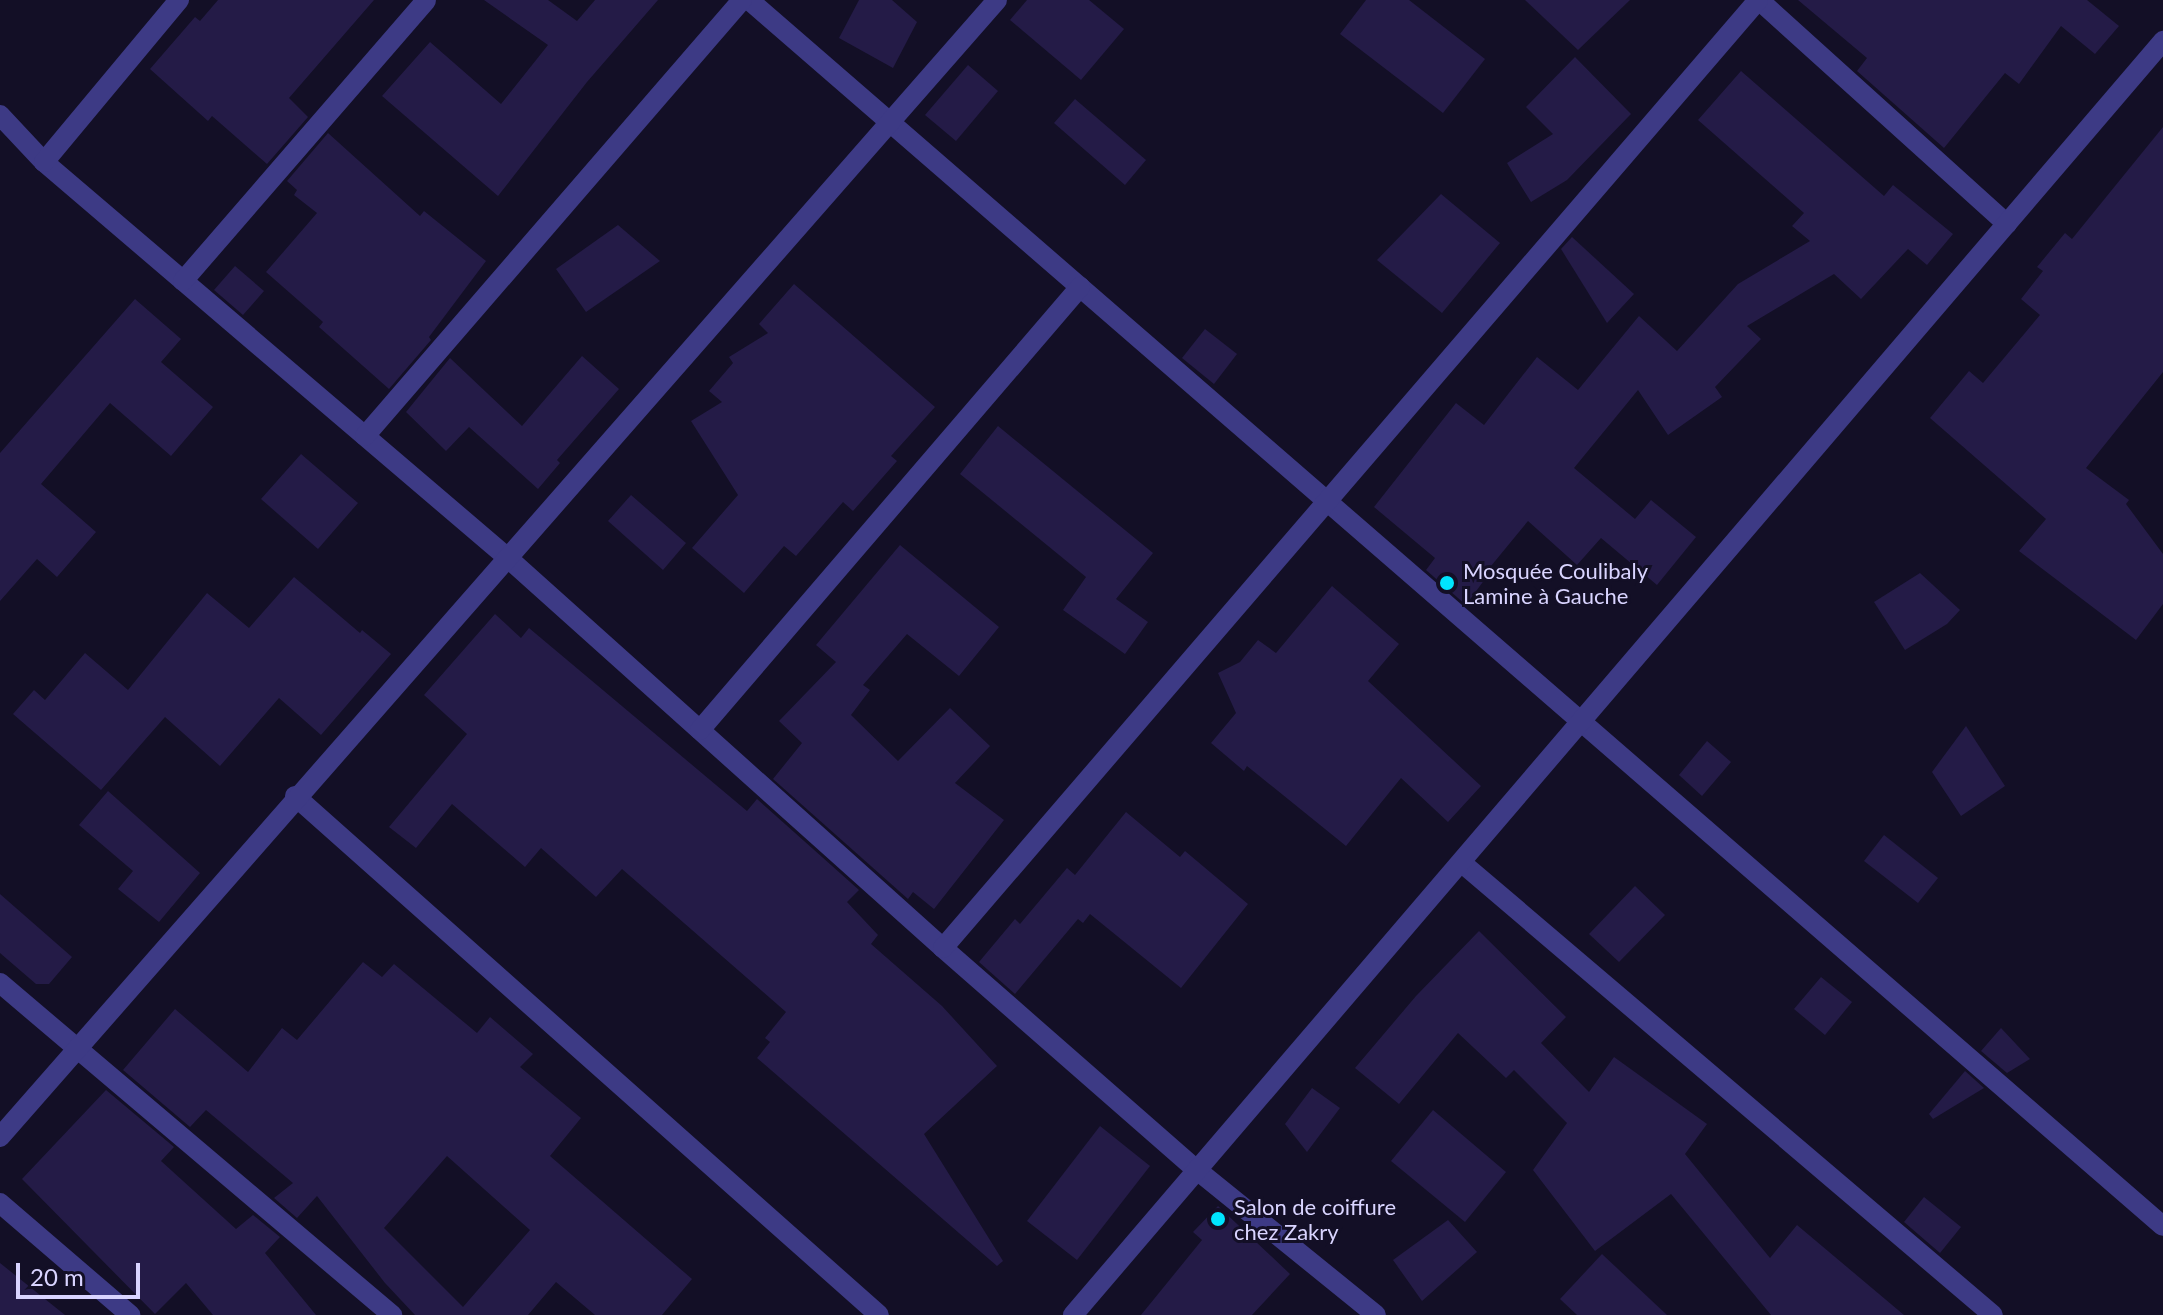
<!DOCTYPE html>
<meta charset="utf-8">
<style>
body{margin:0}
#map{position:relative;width:2163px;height:1315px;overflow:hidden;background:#130f26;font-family:Lato,sans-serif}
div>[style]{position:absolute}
.building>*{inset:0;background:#241b47}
.minor>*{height:20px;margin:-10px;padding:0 10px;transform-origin:10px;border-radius:10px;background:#3d3a85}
.dots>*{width:22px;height:22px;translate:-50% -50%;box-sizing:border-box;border:4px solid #130f26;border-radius:50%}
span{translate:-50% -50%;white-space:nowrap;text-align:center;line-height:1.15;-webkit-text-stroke:6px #130f26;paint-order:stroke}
.poi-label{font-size:22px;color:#d9d4ff}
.left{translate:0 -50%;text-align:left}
.scale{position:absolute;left:16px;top:1263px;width:124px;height:36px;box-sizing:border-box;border:4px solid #d9d4ff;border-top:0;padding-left:10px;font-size:24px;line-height:28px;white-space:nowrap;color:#d9d4ff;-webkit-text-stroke:6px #130f26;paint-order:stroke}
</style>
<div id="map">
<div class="building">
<div style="clip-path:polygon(218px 0,374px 0,289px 98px,308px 117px,267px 164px,212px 116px,208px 121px,150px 69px,195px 17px,200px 21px)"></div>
<div style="clip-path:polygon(484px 0,548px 0,577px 21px,595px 0,658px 0,587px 82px,498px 196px,382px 96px,430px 42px,501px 104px,548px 45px)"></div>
<div style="clip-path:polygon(859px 0,892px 0,917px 22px,893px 68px,839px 38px)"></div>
<div style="clip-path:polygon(1027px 0,1089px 0,1124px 29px,1081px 80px,1010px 20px)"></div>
<div style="clip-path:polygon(1366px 0,1409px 0,1485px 59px,1443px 113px,1340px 34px)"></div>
<div style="clip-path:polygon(1525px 0,1630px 0,1578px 50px)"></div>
<div style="clip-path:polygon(1798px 0,2087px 0,2119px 26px,2095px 54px,2061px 26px,2019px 84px,2005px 73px,1944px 148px,1857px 71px,1867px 58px)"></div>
<div style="clip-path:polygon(1575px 57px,1631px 114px,1567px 180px,1531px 202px,1507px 163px,1553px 134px,1526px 107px)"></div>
<div style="clip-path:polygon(968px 65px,998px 91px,956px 141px,925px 115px)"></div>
<div style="clip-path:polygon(1741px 71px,1884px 196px,1893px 185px,1953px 234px,1927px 265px,1908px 249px,1861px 299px,1834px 274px,1747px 326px,1761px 339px,1715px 387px,1722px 397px,1668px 435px,1638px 390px,1574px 468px,1635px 519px,1651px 500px,1696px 537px,1657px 585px,1601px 538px,1577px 565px,1528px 521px,1482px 577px,1485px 579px,1466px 605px,1426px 570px,1435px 558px,1374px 507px,1456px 403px,1484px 425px,1537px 357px,1578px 390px,1639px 316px,1677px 351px,1738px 284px,1810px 241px,1792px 226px,1804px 213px,1698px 120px)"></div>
<div style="clip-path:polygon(1075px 99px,1146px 160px,1125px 185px,1054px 123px)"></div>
<div style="clip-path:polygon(2163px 127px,2163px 372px,2086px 468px,2129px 500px,2126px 504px,2163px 554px,2163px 604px,2136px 640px,2019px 551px,2046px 519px,1930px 418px,1969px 371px,1983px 383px,2040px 315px,2021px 299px,2043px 271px,2037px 267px,2065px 233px,2072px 239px)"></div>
<div style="clip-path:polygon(328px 133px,420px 216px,424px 211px,486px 261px,429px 337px,431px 340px,389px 389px,319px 327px,323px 322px,266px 272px,317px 213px,294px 195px,297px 190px,287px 181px)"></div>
<div style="clip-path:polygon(1441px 194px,1500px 243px,1442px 313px,1377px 260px)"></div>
<div style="clip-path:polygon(618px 225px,660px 261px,586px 312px,556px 269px)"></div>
<div style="clip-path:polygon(1572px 237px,1634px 294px,1607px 323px,1561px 249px)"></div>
<div style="clip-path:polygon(235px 266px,264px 291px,243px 315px,214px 290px)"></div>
<div style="clip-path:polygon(794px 284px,935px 407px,891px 456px,897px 461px,853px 511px,843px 502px,796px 556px,784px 546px,744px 593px,692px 548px,738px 495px,691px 421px,722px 402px,709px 391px,733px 363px,729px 357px,768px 333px,759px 324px)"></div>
<div style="clip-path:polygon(135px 299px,181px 339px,161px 362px,213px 407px,171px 456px,110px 403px,41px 484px,96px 532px,57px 577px,37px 559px,0 601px,0 453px)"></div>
<div style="clip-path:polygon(1205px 329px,1237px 354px,1214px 384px,1182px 358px)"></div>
<div style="clip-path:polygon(582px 356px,619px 389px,557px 460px,560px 463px,538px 489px,469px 427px,446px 451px,406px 412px,450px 358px,522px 426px)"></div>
<div style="clip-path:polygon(998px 426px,1153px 553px,1116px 599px,1148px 622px,1125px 654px,1063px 610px,1086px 577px,960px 474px)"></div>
<div style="clip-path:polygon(301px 454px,358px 503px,318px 549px,261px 499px)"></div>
<div style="clip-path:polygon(631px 495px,686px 543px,663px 570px,608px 521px)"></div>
<div style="clip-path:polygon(900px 545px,999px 627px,959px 676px,907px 634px,863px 685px,870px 690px,851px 715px,898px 761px,950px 708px,990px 746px,955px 783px,1004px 820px,934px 909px,913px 892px,908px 899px,773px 779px,802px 743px,779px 721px,836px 662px,816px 645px)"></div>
<div style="clip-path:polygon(1920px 573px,1960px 610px,1947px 624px,1905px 650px,1874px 602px)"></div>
<div style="clip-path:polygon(294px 577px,360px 633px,362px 630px,391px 654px,321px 735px,279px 698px,220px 766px,165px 717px,101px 790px,13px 714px,34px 690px,45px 700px,85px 653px,128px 690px,207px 593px,249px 628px)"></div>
<div style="clip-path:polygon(1332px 586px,1399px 644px,1368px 681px,1481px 786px,1448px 822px,1401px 778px,1346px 846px,1247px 766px,1244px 771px,1211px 743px,1236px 713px,1218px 673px,1240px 662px,1258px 640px,1276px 653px)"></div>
<div style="clip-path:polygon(495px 614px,521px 638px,529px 628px,747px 811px,757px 799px,859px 890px,847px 902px,878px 935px,871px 944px,942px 1006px,997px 1066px,924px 1134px,1003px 1261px,997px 1266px,757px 1058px,770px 1042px,765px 1038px,786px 1012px,622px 869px,596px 897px,541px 848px,525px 867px,452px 804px,416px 848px,389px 827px,467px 734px,424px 695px)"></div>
<div style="clip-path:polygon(1966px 726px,2005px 786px,1961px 816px,1932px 772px)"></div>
<div style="clip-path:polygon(1707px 741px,1731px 762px,1702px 796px,1679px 775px)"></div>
<div style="clip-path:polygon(108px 791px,200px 873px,159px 922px,118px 889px,133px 871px,79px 825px)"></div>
<div style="clip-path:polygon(1126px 812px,1180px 857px,1185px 851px,1248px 904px,1181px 988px,1090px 914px,1083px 923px,1078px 919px,1015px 994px,979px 962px,1015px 919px,1020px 924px,1067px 868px,1075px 875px)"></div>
<div style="clip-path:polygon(1884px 835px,1938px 878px,1918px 903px,1864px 861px)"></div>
<div style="clip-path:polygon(1635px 886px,1665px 915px,1619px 962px,1589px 934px)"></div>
<div style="clip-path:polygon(0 894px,72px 957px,49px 984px,36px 984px,0 953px)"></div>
<div style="clip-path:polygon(1479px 931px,1566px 1017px,1541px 1043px,1589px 1092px,1614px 1057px,1707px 1124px,1685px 1154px,1770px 1258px,1797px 1225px,1904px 1315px,1771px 1315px,1671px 1194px,1595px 1251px,1533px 1170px,1567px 1123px,1514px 1070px,1506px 1078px,1458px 1033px,1399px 1104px,1355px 1068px,1416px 996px)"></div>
<div style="clip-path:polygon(evenodd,363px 962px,382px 977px,394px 964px,477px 1033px,490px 1017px,533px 1054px,520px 1067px,581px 1118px,550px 1156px,692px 1279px,662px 1315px,595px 1315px,556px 1282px,528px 1315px,415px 1315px,385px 1283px,317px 1196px,297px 1218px,274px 1198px,293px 1183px,206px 1110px,190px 1127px,123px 1070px,175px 1009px,248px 1072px,282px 1028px,297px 1040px,363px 962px,447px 1156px,530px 1230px,463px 1307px,384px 1228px,447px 1156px)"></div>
<div style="clip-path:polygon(1821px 977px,1852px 1002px,1825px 1035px,1794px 1009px)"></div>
<div style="clip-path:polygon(2001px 1028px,2030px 1059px,2007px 1073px,1981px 1051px)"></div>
<div style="clip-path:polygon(1965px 1071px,1984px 1088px,1933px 1119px,1929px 1114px)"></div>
<div style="clip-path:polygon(1312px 1088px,1340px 1108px,1307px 1152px,1285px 1124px)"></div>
<div style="clip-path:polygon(106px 1090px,174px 1147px,161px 1161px,236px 1229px,253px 1215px,280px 1237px,265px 1253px,316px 1315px,213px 1315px,186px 1283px,155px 1314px,22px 1179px)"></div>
<div style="clip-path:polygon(1433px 1110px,1506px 1172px,1465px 1222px,1391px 1161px)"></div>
<div style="clip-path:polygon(1100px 1126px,1150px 1166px,1077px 1260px,1027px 1221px)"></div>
<div style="clip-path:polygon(1924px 1197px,1961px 1227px,1940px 1253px,1904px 1222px)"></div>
<div style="clip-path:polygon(1218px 1206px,1290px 1274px,1252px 1315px,1141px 1315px,1202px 1240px,1193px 1232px)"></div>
<div style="clip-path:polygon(1448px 1220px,1477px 1252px,1422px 1301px,1393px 1260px)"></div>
<div style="clip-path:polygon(1602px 1254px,1667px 1315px,1577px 1315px,1560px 1299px)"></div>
<div style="clip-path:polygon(0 1263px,65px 1315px,0 1315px)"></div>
</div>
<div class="minor">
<div style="left:749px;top:0;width:1871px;rotate:40.93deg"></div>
<div style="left:1759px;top:0;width:334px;rotate:42.1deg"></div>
<div style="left:0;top:115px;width:64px;rotate:46.9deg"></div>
<div style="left:44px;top:162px;width:611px;rotate:40.49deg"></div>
<div style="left:509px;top:559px;width:583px;rotate:41.87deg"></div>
<div style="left:943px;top:948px;width:337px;rotate:41.2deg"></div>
<div style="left:1197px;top:1170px;width:230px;rotate:39deg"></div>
<div style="left:44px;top:162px;width:211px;rotate:-50.2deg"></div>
<div style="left:183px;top:281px;width:371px;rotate:-49.1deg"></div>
<div style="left:365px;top:436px;width:576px;rotate:-49.15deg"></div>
<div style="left:700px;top:730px;width:584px;rotate:-49.38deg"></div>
<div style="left:295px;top:796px;width:781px;rotate:41.63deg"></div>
<div style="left:1462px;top:863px;width:697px;rotate:40.41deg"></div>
<div style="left:943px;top:948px;width:1250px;rotate:-49.31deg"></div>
<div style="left:0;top:983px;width:514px;rotate:40.26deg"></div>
<div style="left:0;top:1137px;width:1512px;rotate:-48.75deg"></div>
<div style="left:0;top:1203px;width:172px;rotate:40.7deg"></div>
<div style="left:1073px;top:1315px;width:1677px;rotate:-49.45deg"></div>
</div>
<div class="dots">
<div style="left:1447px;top:583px;background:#00e5ff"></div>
<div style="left:1218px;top:1219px;background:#00e5ff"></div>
</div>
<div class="poi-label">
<span class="left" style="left:1463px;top:583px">Mosquée Coulibaly<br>Lamine à Gauche</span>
<span class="left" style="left:1234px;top:1219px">Salon de coiffure<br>chez Zakry</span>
</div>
<div class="scale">20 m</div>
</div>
